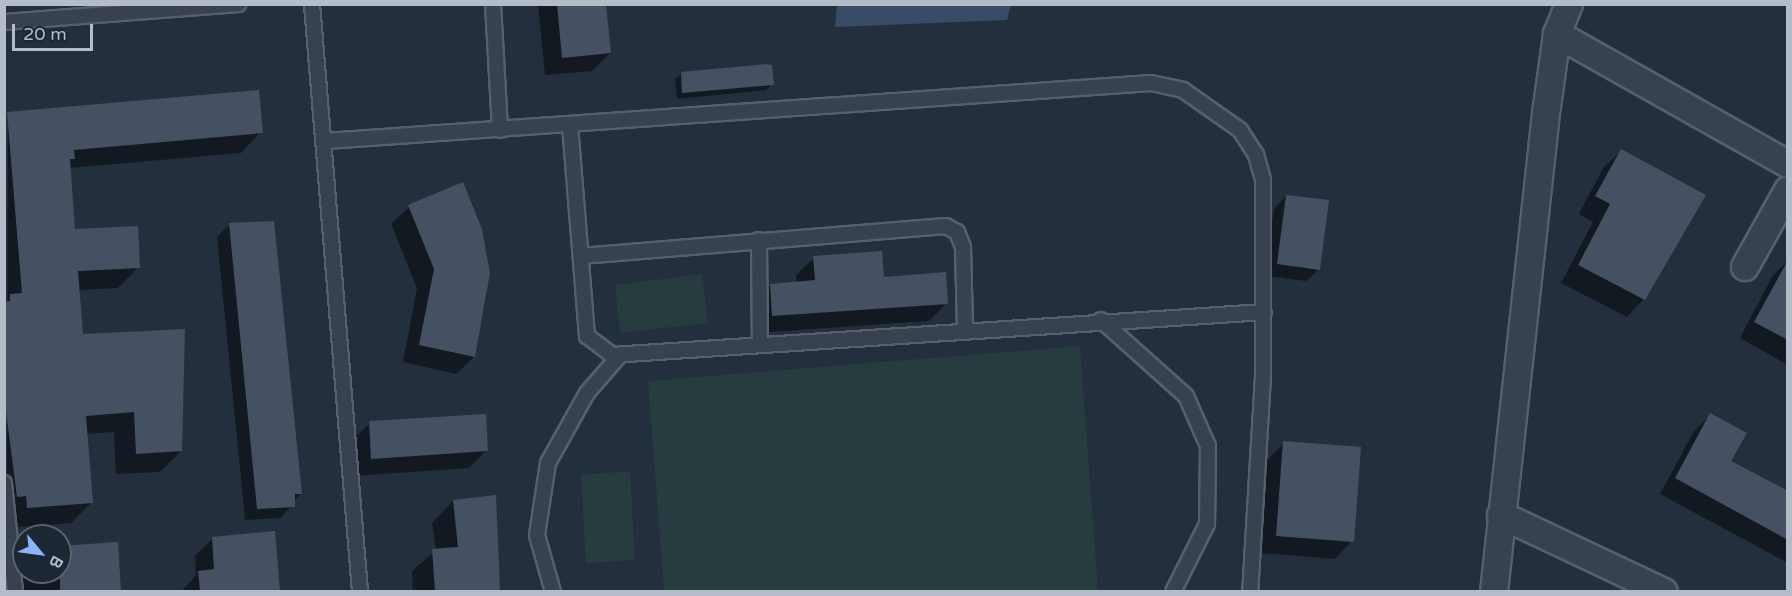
<!DOCTYPE html>
<style>
body{margin:0}
#map{position:relative;width:1792px;height:596px;overflow:hidden;background:#242f3e;font-family:"Varela Round",sans-serif}
div>[style]{position:absolute}
.green>*{inset:0;background:#263c3f}
.water>*{inset:0;background:#394c67}
.shadow>*{inset:0;background:#0007}
.building>*{inset:0;background:#455162}
.roads{filter:drop-shadow(2px 0 #565f6c) drop-shadow(-2px 0 #565f6c) drop-shadow(0 2px #565f6c) drop-shadow(0 -2px #565f6c)}
.lane>*{height:14px;margin:-7px;padding:0 7px;transform-origin:7px;border-radius:7px;background:#38414e}
.street>*{height:26px;margin:-13px;padding:0 13px;transform-origin:13px;border-radius:13px;background:#38414e}
span{translate:-50% -50%;white-space:nowrap;text-align:center;line-height:1.15;-webkit-text-stroke:6px #1d2633;paint-order:stroke}
.frame{position:absolute;inset:0;border:6px solid #b4bcc9;pointer-events:none}
.north{position:absolute;left:12px;top:524px;width:60px;height:60px;box-sizing:border-box;background:#1d2633;border:2px solid #59626f;border-radius:50%;rotate:119deg;font-size:16px;font-weight:700;line-height:24px;text-align:center;color:#b4bcc9}
.north::after{content:'';display:block;margin:auto;width:21px;height:27px;background:#8ab4f8;clip-path:polygon(50% 0,100% 100%,50% 72%,0 100%)}
.scale{position:absolute;left:12px;top:24px;width:81px;height:27px;box-sizing:border-box;border:3px solid #b4bcc9;border-top:0;padding-left:8px;font-size:18px;line-height:21px;white-space:nowrap;color:#b4bcc9;-webkit-text-stroke:4px #1d2633;paint-order:stroke}
</style>
<div id="map">
<div class="green">
<div style="clip-path:polygon(702px 274px,708px 323px,620px 333px,615px 285px)"></div>
<div style="clip-path:polygon(1080px 346px,1098px 591px,664px 591px,648px 381px)"></div>
<div style="clip-path:polygon(630px 471px,635px 560px,586px 563px,581px 475px)"></div>
</div>
<div class="water">
<div style="clip-path:polygon(837px 5px,837px 4px,1011px 5px,1007px 20px,835px 27px)"></div>
</div>
<div class="shadow">
<div style="clip-path:polygon(538px 4px,605px 4px,610px 53px,592px 71px,545px 75px)"></div>
<div style="clip-path:polygon(682px 73px,772px 84px,766px 90px,677px 99px,675px 79px)"></div>
<div style="clip-path:polygon(8px 113px,261px 132px,241px 153px,69px 168px,74px 231px,139px 267px,118px 288px,78px 290px,81px 336px,181px 451px,160px 472px,116px 474px,114px 432px,86px 434px,92px 502px,71px 523px,7px 528px)"></div>
<div style="clip-path:polygon(1621px 151px,1644px 299px,1627px 317px,1561px 283px,1593px 222px,1579px 214px,1603px 168px)"></div>
<div style="clip-path:polygon(462px 184px,487px 253px,487px 293px,474px 357px,456px 374px,403px 362px,417px 288px,391px 224px,409px 207px)"></div>
<div style="clip-path:polygon(1286px 196px,1319px 269px,1306px 281px,1265px 276px,1274px 209px)"></div>
<div style="clip-path:polygon(229px 225px,301px 493px,281px 518px,245px 520px,217px 237px)"></div>
<div style="clip-path:polygon(814px 258px,947px 303px,929px 321px,755px 333px,753px 303px,770px 285px,797px 283px,796px 275px)"></div>
<div style="clip-path:polygon(1788px 261px,1788px 365px,1740px 338px,1773px 275px)"></div>
<div style="clip-path:polygon(1710px 415px,1729px 462px,1788px 493px,1788px 563px,1660px 494px,1694px 431px)"></div>
<div style="clip-path:polygon(370px 423px,486px 451px,469px 468px,354px 476px,352px 440px)"></div>
<div style="clip-path:polygon(1284px 443px,1352px 541px,1335px 559px,1259px 553px,1266px 461px)"></div>
<div style="clip-path:polygon(494px 496px,500px 592px,413px 592px,412px 571px,436px 550px,432px 523px,453px 501px)"></div>
<div style="clip-path:polygon(274px 533px,279px 592px,181px 592px,196px 575px,195px 556px,213px 538px)"></div>
<div style="clip-path:polygon(117px 544px,120px 592px,14px 592px,12px 571px,24px 560px,24px 572px,60px 572px,60px 548px)"></div>
</div>
<div class="building">
<div style="clip-path:polygon(557px 4px,606px 4px,611px 53px,562px 58px)"></div>
<div style="clip-path:polygon(766px 64px,772px 65px,774px 85px,682px 93px,681px 72px)"></div>
<div style="clip-path:polygon(259px 90px,263px 133px,74px 150px,75px 159px,70px 159px,75px 229px,138px 226px,140px 268px,78px 271px,83px 334px,185px 329px,182px 451px,136px 454px,134px 412px,86px 416px,93px 503px,27px 508px,26px 496px,17px 497px,4px 396px,4px 302px,10px 301px,10px 294px,22px 293px,7px 112px)"></div>
<div style="clip-path:polygon(1621px 149px,1706px 195px,1645px 300px,1578px 265px,1610px 204px,1595px 196px)"></div>
<div style="clip-path:polygon(463px 182px,482px 229px,490px 273px,475px 357px,419px 345px,434px 269px,408px 205px)"></div>
<div style="clip-path:polygon(1286px 195px,1329px 200px,1320px 270px,1277px 264px)"></div>
<div style="clip-path:polygon(274px 221px,302px 494px,295px 494px,295px 507px,257px 509px,229px 223px)"></div>
<div style="clip-path:polygon(882px 251px,884px 277px,946px 272px,948px 304px,772px 316px,770px 284px,815px 280px,813px 256px)"></div>
<div style="clip-path:polygon(1788px 260px,1788px 340px,1754px 322px)"></div>
<div style="clip-path:polygon(1710px 413px,1747px 433px,1731px 461px,1788px 491px,1788px 540px,1675px 478px)"></div>
<div style="clip-path:polygon(486px 414px,488px 451px,371px 459px,369px 421px)"></div>
<div style="clip-path:polygon(1283px 441px,1361px 447px,1354px 542px,1276px 536px)"></div>
<div style="clip-path:polygon(496px 495px,500px 591px,435px 591px,432px 549px,458px 547px,453px 500px)"></div>
<div style="clip-path:polygon(275px 531px,280px 591px,200px 591px,198px 571px,214px 569px,212px 537px)"></div>
<div style="clip-path:polygon(118px 542px,121px 591px,60px 591px,60px 546px)"></div>
</div>
<div class="roads">
<div class="lane">
<div style="left:312px;top:4px;width:590px;rotate:85.33deg"></div>
<div style="left:493px;top:4px;width:126px;rotate:86.8deg"></div>
<div style="left:4px;top:22px;width:235px;rotate:-4.4deg"></div>
<div style="left:570px;top:125px;width:212px;rotate:85.4deg"></div>
<div style="left:587px;top:336px;width:31px;rotate:37deg"></div>
<div style="left:612px;top:355px;width:653px;rotate:-3.77deg"></div>
<div style="left:326px;top:141px;width:827px;rotate:-4.02deg"></div>
<div style="left:1151px;top:83px;width:33px;rotate:12deg"></div>
<div style="left:1183px;top:90px;width:70px;rotate:35.1deg"></div>
<div style="left:1240px;top:130px;width:30px;rotate:57deg"></div>
<div style="left:1256px;top:155px;width:26px;rotate:74deg"></div>
<div style="left:1263px;top:180px;width:196px;rotate:90deg"></div>
<div style="left:1263px;top:376px;width:216px;rotate:93.4deg"></div>
<div style="left:759px;top:240px;width:105px;rotate:89.5deg"></div>
<div style="left:581px;top:256px;width:366px;rotate:-4.7deg"></div>
<div style="left:946px;top:226px;width:13px;rotate:29deg"></div>
<div style="left:957px;top:232px;width:16px;rotate:68deg"></div>
<div style="left:963px;top:247px;width:83px;rotate:88.6deg"></div>
<div style="left:1101px;top:320px;width:114px;rotate:41.8deg"></div>
<div style="left:1186px;top:396px;width:55px;rotate:66.3deg"></div>
<div style="left:1208px;top:446px;width:78px;rotate:90.7deg"></div>
<div style="left:1207px;top:524px;width:76px;rotate:116.6deg"></div>
<div style="left:4px;top:483px;width:110px;rotate:84.2deg"></div>
<div style="left:553px;top:592px;width:59px;rotate:-105.7deg"></div>
<div style="left:537px;top:535px;width:73px;rotate:-81.3deg"></div>
<div style="left:548px;top:463px;width:80px;rotate:-60.9deg"></div>
<div style="left:587px;top:393px;width:49px;rotate:-49.1deg"></div>
</div>
<div class="street">
<div style="left:1557px;top:34px;width:265px;rotate:29.4deg"></div>
<div style="left:1745px;top:267px;width:88px;rotate:-60.8deg"></div>
<div style="left:1501px;top:515px;width:180px;rotate:25.3deg"></div>
<div style="left:1494px;top:592px;width:488px;rotate:-83.8deg"></div>
<div style="left:1547px;top:107px;width:74px;rotate:-82.2deg"></div>
<div style="left:1557px;top:34px;width:32px;rotate:-68deg"></div>
</div>
</div>
<div class="frame"></div>
<div class="north">B</div>
<div class="scale">20 m</div>
</div>
